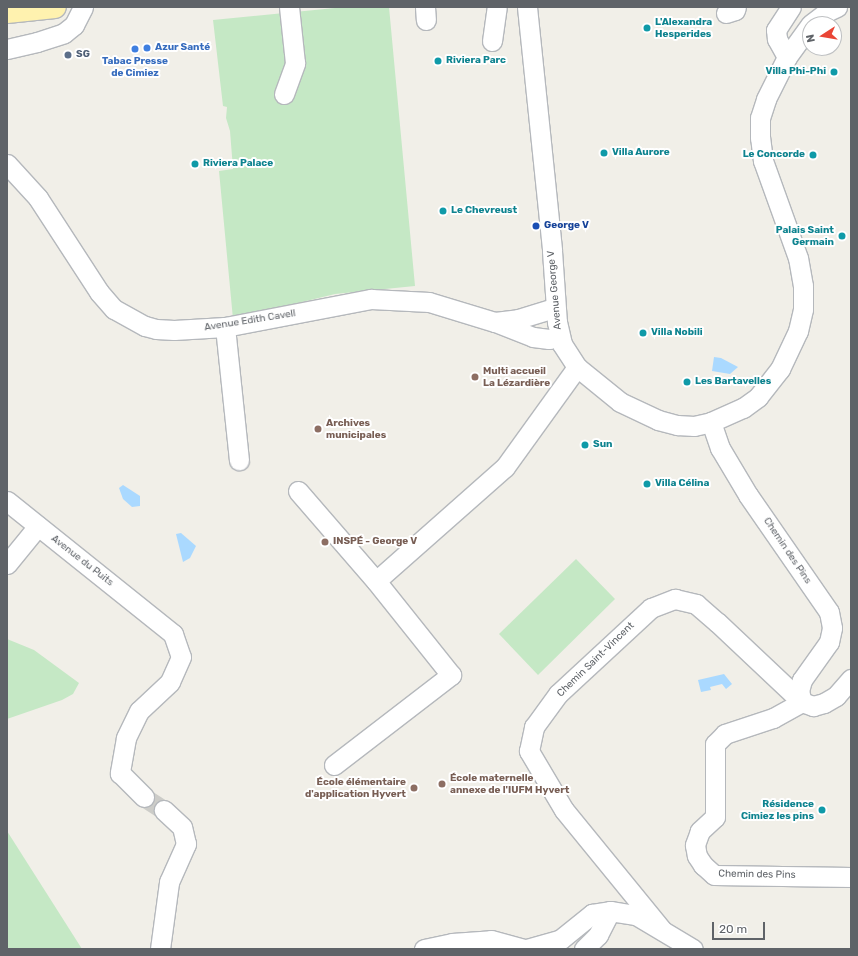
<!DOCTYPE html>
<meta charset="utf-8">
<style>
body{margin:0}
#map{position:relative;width:858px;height:956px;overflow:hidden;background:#f1efe8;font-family:Rubik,sans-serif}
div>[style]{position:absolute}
.green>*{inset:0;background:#c5e8c5}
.water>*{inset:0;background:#aad9ff}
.minor-tunnel>*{height:19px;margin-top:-9.5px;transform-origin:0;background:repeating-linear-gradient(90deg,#ccccc8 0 19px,transparent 0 29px)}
.roads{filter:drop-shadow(1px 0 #b5b8bc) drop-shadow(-1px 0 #b5b8bc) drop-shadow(0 1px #b5b8bc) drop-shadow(0 -1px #b5b8bc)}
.minor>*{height:19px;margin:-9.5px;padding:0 9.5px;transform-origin:9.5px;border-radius:9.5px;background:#fff}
.major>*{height:22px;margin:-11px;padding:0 11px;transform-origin:11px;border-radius:11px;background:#fff2af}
.dots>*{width:11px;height:11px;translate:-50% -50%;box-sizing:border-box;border:2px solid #fff;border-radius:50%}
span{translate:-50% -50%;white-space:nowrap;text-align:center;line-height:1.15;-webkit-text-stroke:4px #fff;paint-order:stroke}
.culture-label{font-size:10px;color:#0d838f;font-weight:700}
.left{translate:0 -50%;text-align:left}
.right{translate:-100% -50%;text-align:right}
.shop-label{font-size:10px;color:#366cbe;font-weight:700}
.service-label{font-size:10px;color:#4e5e75;font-weight:700}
.transit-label{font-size:10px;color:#164399;font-weight:700}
.street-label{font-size:10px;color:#5f6368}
.education-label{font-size:10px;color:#785e54;font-weight:700}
.frame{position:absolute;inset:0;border:8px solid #5f6368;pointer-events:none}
.north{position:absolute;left:802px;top:16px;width:40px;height:40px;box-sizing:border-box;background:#fff;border:1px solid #bfc1c3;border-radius:50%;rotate:258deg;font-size:11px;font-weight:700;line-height:16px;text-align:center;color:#5f6368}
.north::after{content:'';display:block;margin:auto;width:14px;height:18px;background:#e94536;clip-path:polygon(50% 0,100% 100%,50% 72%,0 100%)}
.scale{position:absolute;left:712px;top:922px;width:53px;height:18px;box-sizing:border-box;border:2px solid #5f6368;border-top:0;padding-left:5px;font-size:12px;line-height:14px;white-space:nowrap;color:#5f6368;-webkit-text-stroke:3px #fff;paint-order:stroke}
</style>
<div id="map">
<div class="green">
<div style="clip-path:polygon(345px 7px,389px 7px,415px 286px,335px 294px,233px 319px,219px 171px,233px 169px,230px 131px,226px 118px,227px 107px,223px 106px,213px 20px)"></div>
<div style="clip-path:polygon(576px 559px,615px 599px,538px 675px,499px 634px)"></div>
<div style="clip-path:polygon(7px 639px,34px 650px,79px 683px,73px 694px,62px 700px,7px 719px)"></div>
<div style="clip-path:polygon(7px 831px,82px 949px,7px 949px)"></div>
</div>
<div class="water">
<div style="clip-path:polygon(714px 357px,721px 358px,738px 367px,730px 374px,712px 371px)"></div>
<div style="clip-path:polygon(123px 485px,140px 496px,140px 506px,132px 507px,123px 499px,119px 488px)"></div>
<div style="clip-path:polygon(181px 533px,196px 546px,190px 558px,183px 562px,176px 534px)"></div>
<div style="clip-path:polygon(724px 674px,732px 684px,726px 689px,722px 684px,710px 687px,711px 690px,701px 692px,698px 680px)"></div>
</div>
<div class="minor-tunnel">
<div style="left:144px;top:797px;width:24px;rotate:33deg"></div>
</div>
<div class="roads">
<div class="minor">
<div style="left:425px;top:7px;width:13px;rotate:86deg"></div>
<div style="left:527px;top:7px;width:245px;rotate:84.1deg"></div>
<div style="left:552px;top:251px;width:71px;rotate:86deg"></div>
<div style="left:557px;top:322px;width:23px;rotate:77deg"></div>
<div style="left:562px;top:344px;width:27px;rotate:57deg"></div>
<div style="left:577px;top:367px;width:55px;rotate:39.1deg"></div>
<div style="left:620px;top:402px;width:42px;rotate:25.3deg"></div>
<div style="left:658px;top:420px;width:20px;rotate:15deg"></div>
<div style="left:677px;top:425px;width:17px;rotate:3deg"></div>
<div style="left:694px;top:426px;width:17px;rotate:-13deg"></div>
<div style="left:711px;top:422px;width:35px;rotate:-24deg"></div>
<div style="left:743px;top:408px;width:19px;rotate:-36deg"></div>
<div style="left:758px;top:397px;width:36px;rotate:-52deg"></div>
<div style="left:780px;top:369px;width:42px;rotate:-64.7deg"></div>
<div style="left:798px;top:331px;width:23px;rotate:-77deg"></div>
<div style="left:803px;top:309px;width:23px;rotate:-90deg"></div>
<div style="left:803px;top:286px;width:28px;rotate:-100deg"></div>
<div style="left:798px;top:258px;width:103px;rotate:-109.8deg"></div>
<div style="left:763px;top:161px;width:23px;rotate:-97deg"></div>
<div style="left:760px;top:138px;width:20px;rotate:-90deg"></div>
<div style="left:760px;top:118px;width:20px;rotate:-72deg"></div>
<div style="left:766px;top:99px;width:47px;rotate:-63.4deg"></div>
<div style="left:787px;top:57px;width:39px;rotate:-54deg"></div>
<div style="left:726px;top:13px;width:9px;rotate:-18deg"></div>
<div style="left:735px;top:10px;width:3px;rotate:-72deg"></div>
<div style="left:811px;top:24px;width:21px;rotate:-37deg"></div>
<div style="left:828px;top:11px;width:10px;rotate:-24deg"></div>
<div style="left:492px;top:41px;width:34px;rotate:-82deg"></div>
<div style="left:7px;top:49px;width:31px;rotate:-13deg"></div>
<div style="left:37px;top:42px;width:28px;rotate:-18deg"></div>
<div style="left:64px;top:33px;width:13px;rotate:-39deg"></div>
<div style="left:74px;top:25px;width:20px;rotate:-63deg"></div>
<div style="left:787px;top:57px;width:21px;rotate:-119deg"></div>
<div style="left:777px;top:39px;width:9px;rotate:-96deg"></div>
<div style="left:776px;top:30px;width:27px;rotate:-57deg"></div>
<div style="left:284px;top:94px;width:33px;rotate:-70deg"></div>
<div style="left:295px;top:63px;width:56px;rotate:-96.1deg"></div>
<div style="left:7px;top:164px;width:46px;rotate:47.6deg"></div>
<div style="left:38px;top:198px;width:112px;rotate:57deg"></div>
<div style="left:99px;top:292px;width:23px;rotate:49deg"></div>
<div style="left:114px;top:309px;width:35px;rotate:29deg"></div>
<div style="left:145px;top:326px;width:11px;rotate:15deg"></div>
<div style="left:156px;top:329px;width:18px;rotate:3deg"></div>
<div style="left:174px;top:330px;width:51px;rotate:-3.4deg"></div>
<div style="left:225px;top:327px;width:149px;rotate:-10.9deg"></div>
<div style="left:371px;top:299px;width:58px;rotate:3deg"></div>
<div style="left:429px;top:302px;width:69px;rotate:16.9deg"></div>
<div style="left:495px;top:322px;width:41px;rotate:21.5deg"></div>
<div style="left:533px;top:337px;width:16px;rotate:7deg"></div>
<div style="left:549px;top:339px;width:11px;rotate:-10deg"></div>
<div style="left:495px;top:322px;width:23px;rotate:-7deg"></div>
<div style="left:518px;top:319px;width:39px;rotate:-17deg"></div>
<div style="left:225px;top:327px;width:134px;rotate:84deg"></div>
<div style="left:711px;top:422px;width:28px;rotate:71deg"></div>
<div style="left:720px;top:448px;width:55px;rotate:59.2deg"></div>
<div style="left:748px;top:495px;width:142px;rotate:55.3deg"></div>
<div style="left:829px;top:612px;width:16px;rotate:79deg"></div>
<div style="left:832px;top:628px;width:14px;rotate:102deg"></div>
<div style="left:829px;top:642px;width:47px;rotate:125.4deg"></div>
<div style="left:802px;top:680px;width:11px;rotate:105deg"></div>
<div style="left:799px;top:691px;width:11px;rotate:75deg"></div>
<div style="left:802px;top:702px;width:12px;rotate:20deg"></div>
<div style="left:813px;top:706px;width:11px;rotate:-15deg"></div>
<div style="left:824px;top:703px;width:14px;rotate:-30deg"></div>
<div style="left:836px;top:696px;width:23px;rotate:-49deg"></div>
<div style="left:298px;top:491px;width:119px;rotate:49.1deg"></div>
<div style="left:376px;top:581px;width:172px;rotate:-41.5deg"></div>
<div style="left:505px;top:467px;width:123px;rotate:-54.2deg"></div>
<div style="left:7px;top:501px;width:213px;rotate:38.7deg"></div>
<div style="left:173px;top:634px;width:24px;rotate:71deg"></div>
<div style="left:181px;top:657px;width:27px;rotate:114deg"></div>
<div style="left:170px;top:682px;width:42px;rotate:136.9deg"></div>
<div style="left:139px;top:711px;width:30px;rotate:116deg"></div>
<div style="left:126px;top:738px;width:36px;rotate:100deg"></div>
<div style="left:120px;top:773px;width:34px;rotate:45deg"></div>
<div style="left:7px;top:564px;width:49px;rotate:-50.8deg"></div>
<div style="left:334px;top:765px;width:148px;rotate:-37.6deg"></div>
<div style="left:451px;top:675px;width:120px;rotate:-128.6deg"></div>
<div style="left:662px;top:930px;width:155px;rotate:-129.2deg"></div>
<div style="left:564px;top:810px;width:69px;rotate:-120.7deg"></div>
<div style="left:529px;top:751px;width:25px;rotate:-78deg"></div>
<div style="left:534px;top:727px;width:41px;rotate:-54deg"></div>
<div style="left:558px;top:694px;width:127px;rotate:-42.8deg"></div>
<div style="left:651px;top:608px;width:26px;rotate:-21deg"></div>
<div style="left:675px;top:599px;width:22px;rotate:13deg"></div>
<div style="left:696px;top:604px;width:28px;rotate:41deg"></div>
<div style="left:717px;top:622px;width:117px;rotate:43.3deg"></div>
<div style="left:802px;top:702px;width:33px;rotate:151deg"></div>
<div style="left:773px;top:718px;width:51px;rotate:161.6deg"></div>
<div style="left:725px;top:734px;width:14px;rotate:135deg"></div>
<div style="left:715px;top:744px;width:73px;rotate:90deg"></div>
<div style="left:715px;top:817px;width:21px;rotate:137deg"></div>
<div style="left:700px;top:831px;width:15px;rotate:110deg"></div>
<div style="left:695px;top:845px;width:11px;rotate:80deg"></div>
<div style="left:697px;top:856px;width:11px;rotate:56deg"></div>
<div style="left:703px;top:865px;width:15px;rotate:42deg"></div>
<div style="left:714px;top:875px;width:137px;rotate:0.8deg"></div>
<div style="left:160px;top:949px;width:68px;rotate:-82.3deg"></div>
<div style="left:169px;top:882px;width:42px;rotate:-65.9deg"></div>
<div style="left:186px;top:844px;width:17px;rotate:-103deg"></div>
<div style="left:182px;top:827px;width:25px;rotate:-137deg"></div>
<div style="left:424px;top:949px;width:29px;rotate:-12deg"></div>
<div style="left:452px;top:943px;width:39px;rotate:-4deg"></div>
<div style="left:491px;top:940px;width:35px;rotate:15deg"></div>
<div style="left:527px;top:949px;width:35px;rotate:-16deg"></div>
<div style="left:561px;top:939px;width:40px;rotate:-39deg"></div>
<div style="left:592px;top:914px;width:18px;rotate:-9deg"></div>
<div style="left:584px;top:949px;width:20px;rotate:-45deg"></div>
<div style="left:598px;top:935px;width:27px;rotate:-63deg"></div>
<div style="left:610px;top:911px;width:26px;rotate:9deg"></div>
<div style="left:636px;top:915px;width:66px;rotate:30.8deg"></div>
</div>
<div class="major">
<div style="left:7px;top:12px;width:48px;rotate:-5.9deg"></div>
</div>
</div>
<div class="dots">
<div style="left:647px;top:28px;background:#0f9aa8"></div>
<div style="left:147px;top:48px;background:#3f7fe0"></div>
<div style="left:135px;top:49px;background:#3f7fe0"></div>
<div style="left:68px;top:55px;background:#5c6f8a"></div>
<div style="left:438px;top:61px;background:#0f9aa8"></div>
<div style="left:834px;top:72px;background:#0f9aa8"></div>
<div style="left:604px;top:153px;background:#0f9aa8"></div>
<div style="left:813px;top:155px;background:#0f9aa8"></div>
<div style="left:195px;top:164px;background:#0f9aa8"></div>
<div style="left:443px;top:211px;background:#0f9aa8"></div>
<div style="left:536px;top:226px;background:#1a4fb4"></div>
<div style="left:842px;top:236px;background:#0f9aa8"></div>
<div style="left:643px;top:333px;background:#0f9aa8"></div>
<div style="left:475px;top:377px;background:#8d6e63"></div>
<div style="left:687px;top:382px;background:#0f9aa8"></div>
<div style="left:318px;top:429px;background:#8d6e63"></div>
<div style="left:585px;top:445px;background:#0f9aa8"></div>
<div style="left:647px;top:484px;background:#0f9aa8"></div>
<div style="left:325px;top:542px;background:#8d6e63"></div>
<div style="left:442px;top:784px;background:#8d6e63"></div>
<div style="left:414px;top:788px;background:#8d6e63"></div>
<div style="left:822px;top:810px;background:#0f9aa8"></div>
</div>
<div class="culture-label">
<span class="left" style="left:655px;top:28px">L'Alexandra<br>Hesperides</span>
<span class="left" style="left:446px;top:61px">Riviera Parc</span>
<span class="right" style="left:826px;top:72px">Villa Phi-Phi</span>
<span class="left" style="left:612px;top:153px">Villa Aurore</span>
<span class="right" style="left:805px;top:155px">Le Concorde</span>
<span class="left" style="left:203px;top:164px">Riviera Palace</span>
<span class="left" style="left:451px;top:211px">Le Chevreust</span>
<span class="right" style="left:834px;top:236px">Palais Saint<br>Germain</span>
<span class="left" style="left:651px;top:333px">Villa Nobili</span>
<span class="left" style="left:695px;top:382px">Les Bartavelles</span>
<span class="left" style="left:593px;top:445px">Sun</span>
<span class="left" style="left:655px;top:484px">Villa Célina</span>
<span class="right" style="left:814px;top:810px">Résidence<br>Cimiez les pins</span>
</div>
<div class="shop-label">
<span class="left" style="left:155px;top:48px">Azur Santé</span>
<span style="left:135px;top:67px">Tabac Presse<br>de Cimiez</span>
</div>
<div class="service-label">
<span class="left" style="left:76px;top:55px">SG</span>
</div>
<div class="transit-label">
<span class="left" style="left:544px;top:226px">George V</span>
</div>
<div class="street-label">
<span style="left:555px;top:290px;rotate:-95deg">Avenue George V</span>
<span style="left:250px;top:321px;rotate:-9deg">Avenue Edith Cavell</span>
<span style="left:787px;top:551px;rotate:56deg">Chemin des Pins</span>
<span style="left:82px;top:561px;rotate:38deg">Avenue du Puits</span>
<span style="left:596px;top:660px;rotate:-44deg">Chemin Saint-Vincent</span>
<span style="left:757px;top:875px;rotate:1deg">Chemin des Pins</span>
</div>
<div class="education-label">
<span class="left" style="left:483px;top:377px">Multi accueil<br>La Lézardière</span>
<span class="left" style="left:326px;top:429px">Archives<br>municipales</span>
<span class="left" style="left:333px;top:542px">INSPÉ - George V</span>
<span class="left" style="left:450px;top:784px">École maternelle<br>annexe de l'IUFM Hyvert</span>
<span class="right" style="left:406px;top:788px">École élémentaire<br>d'application Hyvert</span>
</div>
<div class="frame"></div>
<div class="north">N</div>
<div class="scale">20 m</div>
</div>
